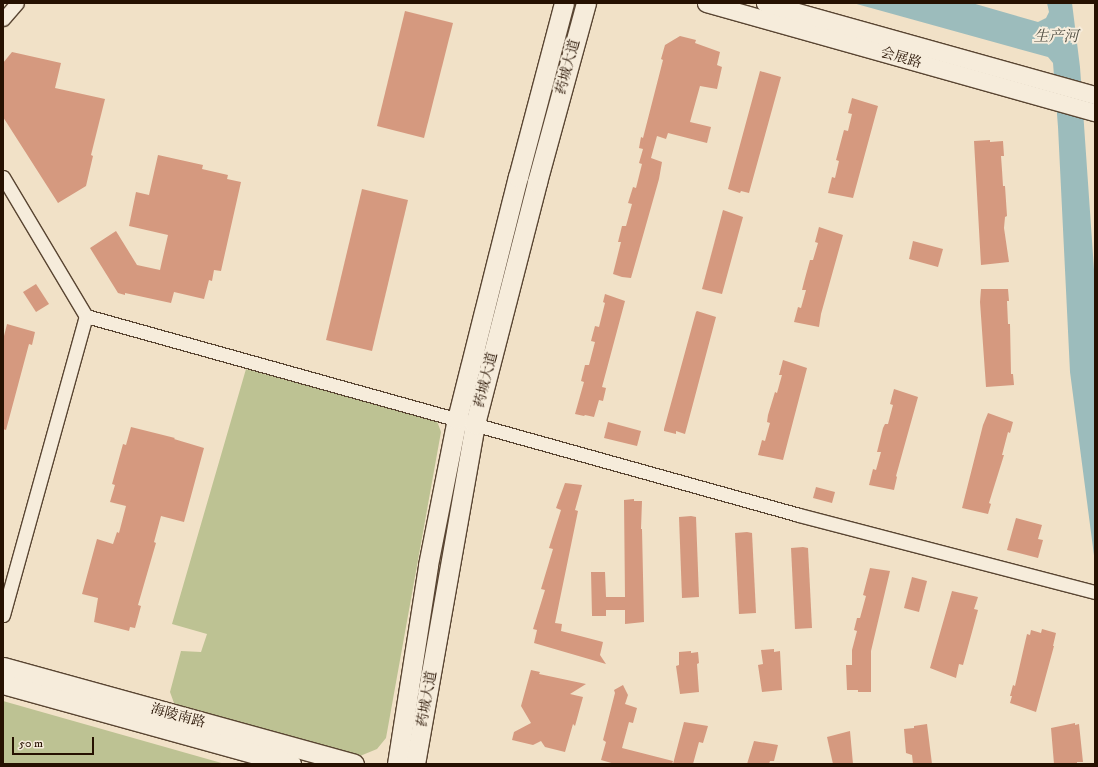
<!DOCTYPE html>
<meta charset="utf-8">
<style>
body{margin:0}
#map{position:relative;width:1098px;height:767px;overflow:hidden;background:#f1e1c7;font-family:"IM FELL DW Pica","Noto Serif SC",serif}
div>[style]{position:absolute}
.green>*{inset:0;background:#bdc293}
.water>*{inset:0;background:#9cbcbc}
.building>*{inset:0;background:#d5997f}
.roads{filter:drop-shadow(1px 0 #594532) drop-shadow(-1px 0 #594532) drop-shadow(0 1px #594532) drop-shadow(0 -1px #594532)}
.minor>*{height:13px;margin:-6.5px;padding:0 6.5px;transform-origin:6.5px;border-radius:6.5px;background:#f6ecdb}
.tertiary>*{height:17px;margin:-8.5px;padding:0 8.5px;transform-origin:8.5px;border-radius:8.5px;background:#f6ecdb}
.secondary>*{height:19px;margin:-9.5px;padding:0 9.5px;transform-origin:9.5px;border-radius:9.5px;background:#f6ecdb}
span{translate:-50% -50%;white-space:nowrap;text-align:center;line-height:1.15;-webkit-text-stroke:4px #f6ecdb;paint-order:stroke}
.street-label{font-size:14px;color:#261101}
.water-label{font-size:15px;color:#4f4d42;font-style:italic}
.frame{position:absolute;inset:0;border:4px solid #261101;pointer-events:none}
.scale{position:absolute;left:12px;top:737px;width:82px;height:18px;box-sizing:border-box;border:2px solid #261101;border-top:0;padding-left:5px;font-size:12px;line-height:14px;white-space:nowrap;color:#261101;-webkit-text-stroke:3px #f6ecdb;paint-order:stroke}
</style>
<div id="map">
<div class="green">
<div style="clip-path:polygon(246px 369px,437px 421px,441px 432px,386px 738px,377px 749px,360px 756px,185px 708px,174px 703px,170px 692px,181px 651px,201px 652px,207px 634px,172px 624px)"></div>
<div style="clip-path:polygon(3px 701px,225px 764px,3px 764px)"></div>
</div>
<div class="water">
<div style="clip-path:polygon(853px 3px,972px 3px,1038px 22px,1046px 18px,1049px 12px,1047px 3px,1072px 3px,1080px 67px,1095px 284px,1095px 563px,1070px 372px,1058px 127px,1053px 63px,1048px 57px)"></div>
</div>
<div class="building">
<div style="clip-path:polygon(405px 11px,453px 23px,424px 138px,377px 126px)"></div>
<div style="clip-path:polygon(680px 36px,696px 40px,695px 43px,720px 52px,717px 65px,722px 67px,717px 89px,700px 86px,690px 122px,711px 127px,707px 143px,668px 133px,666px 139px,657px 136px,651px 158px,662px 162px,659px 179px,631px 278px,622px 277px,613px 274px,621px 242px,618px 242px,622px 226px,626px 226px,632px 204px,628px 203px,633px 187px,636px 188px,642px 164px,639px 163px,643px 149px,639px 148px,641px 137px,643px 138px,663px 60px,661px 59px,665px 45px)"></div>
<div style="clip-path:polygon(12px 52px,61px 63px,55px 88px,105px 99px,91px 155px,93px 156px,86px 186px,58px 203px,3px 117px,3px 63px)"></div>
<div style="clip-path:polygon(760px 71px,781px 77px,749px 193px,741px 191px,740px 193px,728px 189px)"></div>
<div style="clip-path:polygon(852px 98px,878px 106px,853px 198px,828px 193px,832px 177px,835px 178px,839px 161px,836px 160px,844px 130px,848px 131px,852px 114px,848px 113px)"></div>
<div style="clip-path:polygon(990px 140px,990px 142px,1003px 141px,1004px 156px,1001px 156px,1002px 170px,1003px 186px,1005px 186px,1007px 216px,1005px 217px,1004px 228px,1009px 262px,981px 265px,974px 141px)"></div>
<div style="clip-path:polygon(158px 155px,203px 165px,202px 169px,228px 175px,227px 179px,241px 182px,221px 271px,214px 270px,212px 281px,209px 280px,204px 299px,174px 292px,171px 303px,125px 293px,125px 295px,118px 293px,90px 248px,116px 231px,137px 265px,160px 270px,168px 235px,129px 226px,136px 192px,149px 195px)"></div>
<div style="clip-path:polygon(362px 189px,408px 200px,372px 351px,326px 340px)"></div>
<div style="clip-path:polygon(723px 210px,743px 217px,722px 294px,702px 289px)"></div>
<div style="clip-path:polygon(819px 227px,843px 235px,821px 314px,819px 327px,794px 322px,798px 307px,801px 308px,806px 290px,802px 290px,804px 282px,810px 260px,813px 260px,818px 243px,815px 242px)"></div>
<div style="clip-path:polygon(913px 241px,943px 249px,938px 267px,909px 259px)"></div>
<div style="clip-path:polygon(36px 284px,49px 304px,36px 312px,23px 292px)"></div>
<div style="clip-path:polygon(981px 289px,1008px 289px,1009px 301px,1007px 301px,1008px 324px,1010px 324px,1011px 374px,1013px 374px,1014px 385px,986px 387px,980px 302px)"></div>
<div style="clip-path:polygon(605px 294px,625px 301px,602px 387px,606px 388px,603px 401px,599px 400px,594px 417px,585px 415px,584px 416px,575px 414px,584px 382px,581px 381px,585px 365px,589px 365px,595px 342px,591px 341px,595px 326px,599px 327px,605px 303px,603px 302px)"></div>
<div style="clip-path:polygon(697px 311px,716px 317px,685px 434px,676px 431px,676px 434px,664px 431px,664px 429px,696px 312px)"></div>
<div style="clip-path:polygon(7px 324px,35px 332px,32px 345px,29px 344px,6px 430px,3px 429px,3px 340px)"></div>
<div style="clip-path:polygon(783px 360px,807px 368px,783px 460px,758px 455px,762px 440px,765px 441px,770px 423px,767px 422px,768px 415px,775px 392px,777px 393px,782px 375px,779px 375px)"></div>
<div style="clip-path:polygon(894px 389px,918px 397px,896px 476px,897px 477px,894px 490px,869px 485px,873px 469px,876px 470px,881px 452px,877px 452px,883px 428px,885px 424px,888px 424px,893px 405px,890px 404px)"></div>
<div style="clip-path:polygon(988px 413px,1013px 422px,1010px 433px,1008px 432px,1002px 455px,1004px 455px,989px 503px,991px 504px,988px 514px,962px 508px,983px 425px)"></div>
<div style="clip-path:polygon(608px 422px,641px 431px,637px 446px,604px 438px)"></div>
<div style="clip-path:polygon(131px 427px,175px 438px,174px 439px,204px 448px,184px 522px,161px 516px,154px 542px,156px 543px,138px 605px,141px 606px,135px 628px,130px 627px,129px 631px,94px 622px,98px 598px,82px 594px,97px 539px,113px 544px,117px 532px,119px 533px,126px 506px,110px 502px,115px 485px,112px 484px,123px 444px,126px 445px)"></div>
<div style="clip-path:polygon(565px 483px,582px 485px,575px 510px,578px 511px,555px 623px,562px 624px,561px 631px,603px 642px,600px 655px,606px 664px,534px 643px,537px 630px,533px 629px,545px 590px,541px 589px,553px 549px,549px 548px,561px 510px,556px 508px)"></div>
<div style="clip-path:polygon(816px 487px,835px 492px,832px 503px,813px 498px)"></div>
<div style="clip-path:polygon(634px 499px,634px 501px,642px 501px,641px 529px,642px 529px,644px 622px,625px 624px,625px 610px,606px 610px,606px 616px,592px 616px,591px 572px,605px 572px,606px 597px,625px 597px,624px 500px)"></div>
<div style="clip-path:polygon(691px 516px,696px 517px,699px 597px,682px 598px,679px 517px)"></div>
<div style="clip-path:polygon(1016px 518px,1042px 525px,1038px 539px,1043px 540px,1038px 558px,1007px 550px)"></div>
<div style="clip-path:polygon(747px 532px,752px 533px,756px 613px,739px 614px,735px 533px)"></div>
<div style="clip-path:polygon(803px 547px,808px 548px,812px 628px,795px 629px,791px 548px)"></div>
<div style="clip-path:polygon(870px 568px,890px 571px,871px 651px,871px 692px,858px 692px,858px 690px,847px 690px,846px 665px,852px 665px,852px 650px,857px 631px,854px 630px,857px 618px,860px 618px,866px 596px,863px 595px)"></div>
<div style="clip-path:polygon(912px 577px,927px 581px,919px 612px,904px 608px)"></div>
<div style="clip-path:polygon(952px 591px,978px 597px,974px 609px,978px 610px,963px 665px,959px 664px,956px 678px,930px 668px)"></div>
<div style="clip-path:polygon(1042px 629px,1056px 633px,1053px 646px,1054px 646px,1036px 712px,1010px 703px,1012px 696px,1010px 696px,1013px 685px,1015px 686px,1027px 634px,1030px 635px,1031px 630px,1041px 633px)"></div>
<div style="clip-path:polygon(774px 649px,774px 652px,780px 651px,782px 690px,762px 692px,758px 665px,763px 664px,761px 650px)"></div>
<div style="clip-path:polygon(691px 651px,691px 653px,698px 652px,699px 663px,697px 664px,699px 692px,680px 694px,676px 666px,679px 665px,679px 652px)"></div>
<div style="clip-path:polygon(531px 670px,540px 672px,539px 674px,586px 684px,570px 694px,583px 697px,575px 726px,573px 724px,565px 752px,545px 747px,541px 741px,533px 745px,512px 740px,514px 732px,531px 723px,521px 706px)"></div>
<div style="clip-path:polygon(623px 685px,628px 695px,625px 704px,637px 708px,633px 723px,629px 722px,622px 748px,673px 761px,672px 764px,615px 764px,601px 760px,606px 742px,603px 740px,615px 693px,614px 690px)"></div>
<div style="clip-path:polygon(684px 722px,708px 726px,703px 743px,699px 742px,693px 764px,673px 764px)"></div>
<div style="clip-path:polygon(1075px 723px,1075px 725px,1079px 724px,1083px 762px,1077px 762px,1077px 764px,1054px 764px,1051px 728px)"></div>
<div style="clip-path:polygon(927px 724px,932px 764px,913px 764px,912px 755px,906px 753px,904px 729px,914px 728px,914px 726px)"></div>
<div style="clip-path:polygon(850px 731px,853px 764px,833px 764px,827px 737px)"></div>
<div style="clip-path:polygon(754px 741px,778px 745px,774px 761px,770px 761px,769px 764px,747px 764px)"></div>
</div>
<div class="roads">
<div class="minor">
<div style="left:3px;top:19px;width:21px;rotate:-49deg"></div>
<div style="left:3px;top:177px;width:162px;rotate:59.2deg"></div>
<div style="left:3px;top:615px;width:310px;rotate:-74.5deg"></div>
<div style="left:86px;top:316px;width:740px;rotate:15.59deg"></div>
<div style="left:799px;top:515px;width:306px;rotate:14.6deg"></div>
</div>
<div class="tertiary">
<div style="left:706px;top:3px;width:404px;rotate:15.7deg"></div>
<div style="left:765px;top:3px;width:343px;rotate:15.6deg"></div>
</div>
<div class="secondary">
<div style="left:3px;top:667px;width:364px;rotate:15.4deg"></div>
<div style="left:3px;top:684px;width:299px;rotate:15.5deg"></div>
<div style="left:397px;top:764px;width:201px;rotate:-81.1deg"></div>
<div style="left:428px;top:565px;width:149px;rotate:-78.8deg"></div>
<div style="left:457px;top:419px;width:250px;rotate:-75.9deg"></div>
<div style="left:518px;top:177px;width:180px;rotate:-75.2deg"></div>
<div style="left:415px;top:764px;width:345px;rotate:-80deg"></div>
<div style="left:475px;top:424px;width:250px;rotate:-75.6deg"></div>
<div style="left:537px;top:182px;width:186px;rotate:-74.7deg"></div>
</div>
</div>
<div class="street-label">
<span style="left:901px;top:58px;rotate:16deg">会展路</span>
<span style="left:568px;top:67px;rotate:-75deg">药城大道</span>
<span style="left:486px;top:380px;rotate:-76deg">药城大道</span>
<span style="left:427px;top:699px;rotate:-80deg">药城大道</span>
<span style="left:178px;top:716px;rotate:15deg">海陵南路</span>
</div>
<div class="water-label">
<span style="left:1056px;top:37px">生产河</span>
</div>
<div class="frame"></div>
<div class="scale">50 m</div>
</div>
